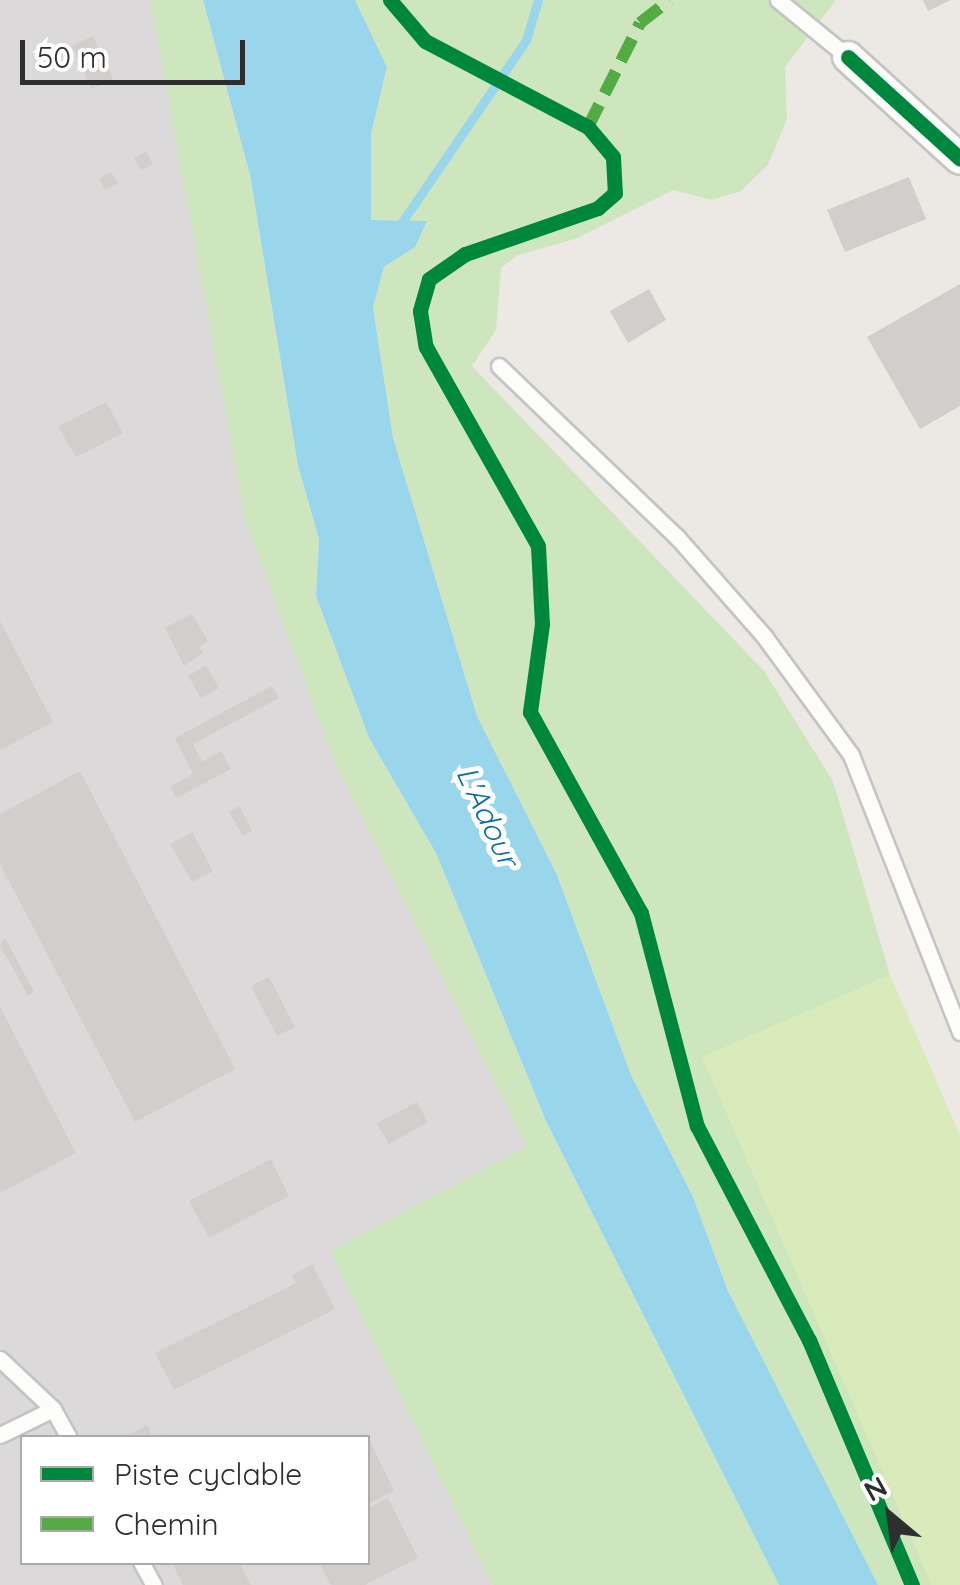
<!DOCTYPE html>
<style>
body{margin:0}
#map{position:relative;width:960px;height:1585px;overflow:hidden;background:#ece8e4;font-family:Quicksand,sans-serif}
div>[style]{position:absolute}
.industrial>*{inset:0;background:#dcd9db}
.green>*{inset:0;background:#cee6be}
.pitch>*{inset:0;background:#d9eabb}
.water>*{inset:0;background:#99d6ec}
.stream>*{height:9px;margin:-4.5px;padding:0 4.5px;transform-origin:4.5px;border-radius:4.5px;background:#99d6ec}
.building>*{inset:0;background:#d1cecb}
.roads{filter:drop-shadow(2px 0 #c5c4c5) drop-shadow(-2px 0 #c5c4c5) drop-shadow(0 2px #c5c4c5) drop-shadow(0 -2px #c5c4c5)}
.lane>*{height:15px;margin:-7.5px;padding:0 7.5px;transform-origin:7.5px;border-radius:7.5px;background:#fcfcfb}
.street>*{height:30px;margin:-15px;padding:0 15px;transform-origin:15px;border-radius:15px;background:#fcfcfb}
.quiet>*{height:12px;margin-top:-6px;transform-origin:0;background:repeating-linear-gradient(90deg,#54ab44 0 25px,transparent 0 37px)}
.cycleway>*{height:15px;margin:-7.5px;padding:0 7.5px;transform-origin:7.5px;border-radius:7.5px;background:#00873e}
span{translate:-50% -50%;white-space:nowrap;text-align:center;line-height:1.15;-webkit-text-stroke:10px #fff;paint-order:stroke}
.water-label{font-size:30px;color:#0d6fa3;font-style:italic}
.legend{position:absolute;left:20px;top:1435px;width:350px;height:130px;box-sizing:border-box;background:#fff;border:2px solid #ababab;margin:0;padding:12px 18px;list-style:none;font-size:30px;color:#2e2e2e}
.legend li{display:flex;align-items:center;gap:20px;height:50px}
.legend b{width:50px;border:2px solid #ababab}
.north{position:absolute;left:840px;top:1465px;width:100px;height:100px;-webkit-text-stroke:8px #fff;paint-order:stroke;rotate:331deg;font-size:28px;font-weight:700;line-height:40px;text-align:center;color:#2e2e2e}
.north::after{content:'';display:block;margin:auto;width:35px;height:45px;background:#2e2e2e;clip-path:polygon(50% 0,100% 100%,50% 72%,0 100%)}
.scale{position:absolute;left:20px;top:40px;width:225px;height:45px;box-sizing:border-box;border:5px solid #2e2e2e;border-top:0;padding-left:12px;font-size:30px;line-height:35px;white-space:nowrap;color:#2e2e2e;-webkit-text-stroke:8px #fff;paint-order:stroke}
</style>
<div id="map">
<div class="industrial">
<div style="clip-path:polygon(evenodd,0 0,150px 0,246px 522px,335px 763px,528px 1147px,331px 1252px,492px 1585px,0 1585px,0 0,22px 1438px,368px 1438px,368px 1562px,22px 1562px,22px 1438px)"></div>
</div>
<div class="green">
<div style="clip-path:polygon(150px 0,203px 0,250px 175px,298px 466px,319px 539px,316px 596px,369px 738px,436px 853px,546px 1121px,779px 1585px,492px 1585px,330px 1251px,527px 1146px,335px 763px,246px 522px)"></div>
<div style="clip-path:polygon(355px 0,836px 0,785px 67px,787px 119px,768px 165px,741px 191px,712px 200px,673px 190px,575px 239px,518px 255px,501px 268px,496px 330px,472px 366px,764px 671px,833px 781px,890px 975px,703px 1057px,932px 1585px,878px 1585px,873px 1577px,728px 1291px,693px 1197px,631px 1075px,557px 875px,477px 716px,393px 438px,373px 307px,384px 267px,415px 247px,405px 220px,371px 220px,371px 134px,387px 67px)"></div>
</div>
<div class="pitch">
<div style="clip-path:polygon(890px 975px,960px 1135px,960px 1585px,932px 1585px,702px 1057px)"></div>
</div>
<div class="water">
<div style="clip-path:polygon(203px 0,355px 0,387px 67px,371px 134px,371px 220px,427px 221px,415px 247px,384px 267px,373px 307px,393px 438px,477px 716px,557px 875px,631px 1075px,693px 1197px,728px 1291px,878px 1585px,779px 1585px,546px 1121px,436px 853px,369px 738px,316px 596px,319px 539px,298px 466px,250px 175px)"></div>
</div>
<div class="stream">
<div style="left:400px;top:225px;width:224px;rotate:-55.7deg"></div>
<div style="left:526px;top:40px;width:42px;rotate:-73.3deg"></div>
</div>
<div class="building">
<div style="clip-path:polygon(923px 0,951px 0,928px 11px)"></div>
<div style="clip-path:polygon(93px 36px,113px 79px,92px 89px,72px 46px)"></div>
<div style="clip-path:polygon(146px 151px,153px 164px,141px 170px,134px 158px)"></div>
<div style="clip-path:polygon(111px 172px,118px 183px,105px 190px,99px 179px)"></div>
<div style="clip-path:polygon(909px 177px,926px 219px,845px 252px,827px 210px)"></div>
<div style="clip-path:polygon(960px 284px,960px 406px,920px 429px,867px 337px)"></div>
<div style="clip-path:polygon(649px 289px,666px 320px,628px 343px,610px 311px)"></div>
<div style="clip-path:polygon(106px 402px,123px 433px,76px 457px,58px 427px)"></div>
<div style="clip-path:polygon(192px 614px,208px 641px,199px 647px,203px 653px,184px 666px,165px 628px)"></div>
<div style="clip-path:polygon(0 621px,53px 722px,0 750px)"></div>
<div style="clip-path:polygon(206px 665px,219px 688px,201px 698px,188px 676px)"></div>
<div style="clip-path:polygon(272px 686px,279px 698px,193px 744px,202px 762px,221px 751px,231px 769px,176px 798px,170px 787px,193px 774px,175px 738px)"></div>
<div style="clip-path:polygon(80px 771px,235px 1069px,135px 1122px,0 864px,0 814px)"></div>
<div style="clip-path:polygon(239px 806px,252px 831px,243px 836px,229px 812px)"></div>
<div style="clip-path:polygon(192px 832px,213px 871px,192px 882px,170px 844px)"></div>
<div style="clip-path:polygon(5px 938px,34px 992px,28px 996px,0 945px)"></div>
<div style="clip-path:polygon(269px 977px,295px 1027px,277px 1036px,251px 986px)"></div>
<div style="clip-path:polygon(0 1007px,76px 1153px,0 1193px)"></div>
<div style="clip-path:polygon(417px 1102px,428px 1122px,389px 1144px,377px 1123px)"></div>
<div style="clip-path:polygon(271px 1159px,289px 1196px,209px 1238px,189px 1201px)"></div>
<div style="clip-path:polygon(312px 1264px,335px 1309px,174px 1390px,155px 1353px,296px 1283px,292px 1275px)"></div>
<div style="clip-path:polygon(147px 1425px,153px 1438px,123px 1438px)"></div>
<div style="clip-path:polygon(368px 1437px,394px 1491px,368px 1504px)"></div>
<div style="clip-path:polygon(388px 1498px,418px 1558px,365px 1585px,331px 1585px,319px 1562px,368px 1562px,368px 1508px)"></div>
<div style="clip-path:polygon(218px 1562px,239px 1562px,251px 1585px,183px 1585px,172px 1563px)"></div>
</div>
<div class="roads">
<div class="lane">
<div style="left:778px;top:0;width:90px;rotate:39.2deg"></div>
<div style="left:499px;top:366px;width:247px;rotate:43.9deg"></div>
<div style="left:677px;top:537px;width:132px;rotate:48.7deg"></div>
<div style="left:764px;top:636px;width:147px;rotate:53.8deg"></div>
<div style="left:851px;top:755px;width:298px;rotate:68.5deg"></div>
<div style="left:0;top:1359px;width:73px;rotate:43.3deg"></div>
<div style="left:53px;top:1409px;width:33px;rotate:61deg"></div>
<div style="left:0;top:1435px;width:59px;rotate:-26.1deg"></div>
<div style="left:141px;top:1562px;width:26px;rotate:61deg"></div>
</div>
<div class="street">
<div style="left:848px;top:57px;width:151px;rotate:42.3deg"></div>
</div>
</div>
<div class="quiet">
<div style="left:588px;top:127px;width:116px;rotate:-63.4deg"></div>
<div style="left:640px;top:23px;width:37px;rotate:-38deg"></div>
</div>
<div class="cycleway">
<div style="left:390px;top:0;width:54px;rotate:49.5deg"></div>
<div style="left:425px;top:41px;width:184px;rotate:27.8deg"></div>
<div style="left:588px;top:127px;width:39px;rotate:50deg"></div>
<div style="left:613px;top:157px;width:36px;rotate:87deg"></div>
<div style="left:615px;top:193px;width:23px;rotate:139deg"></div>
<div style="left:598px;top:208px;width:141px;rotate:160.9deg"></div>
<div style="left:465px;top:254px;width:44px;rotate:145.2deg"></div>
<div style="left:429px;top:279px;width:33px;rotate:106deg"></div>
<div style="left:420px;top:311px;width:36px;rotate:81deg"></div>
<div style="left:426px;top:347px;width:228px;rotate:60.6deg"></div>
<div style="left:538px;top:546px;width:78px;rotate:87.1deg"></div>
<div style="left:542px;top:624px;width:89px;rotate:97.8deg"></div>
<div style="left:530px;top:712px;width:230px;rotate:61.1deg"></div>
<div style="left:641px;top:913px;width:220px;rotate:75.3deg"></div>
<div style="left:697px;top:1126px;width:242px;rotate:62.4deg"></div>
<div style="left:809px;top:1340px;width:266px;rotate:67.2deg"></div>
<div style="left:848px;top:57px;width:151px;rotate:42.3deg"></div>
</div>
<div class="water-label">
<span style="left:488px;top:816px;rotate:65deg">L'Adour</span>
</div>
<ul class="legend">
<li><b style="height:12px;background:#00873e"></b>Piste cyclable</li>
<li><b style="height:12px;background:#54ab44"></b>Chemin</li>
</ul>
<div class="north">N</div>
<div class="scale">50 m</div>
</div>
